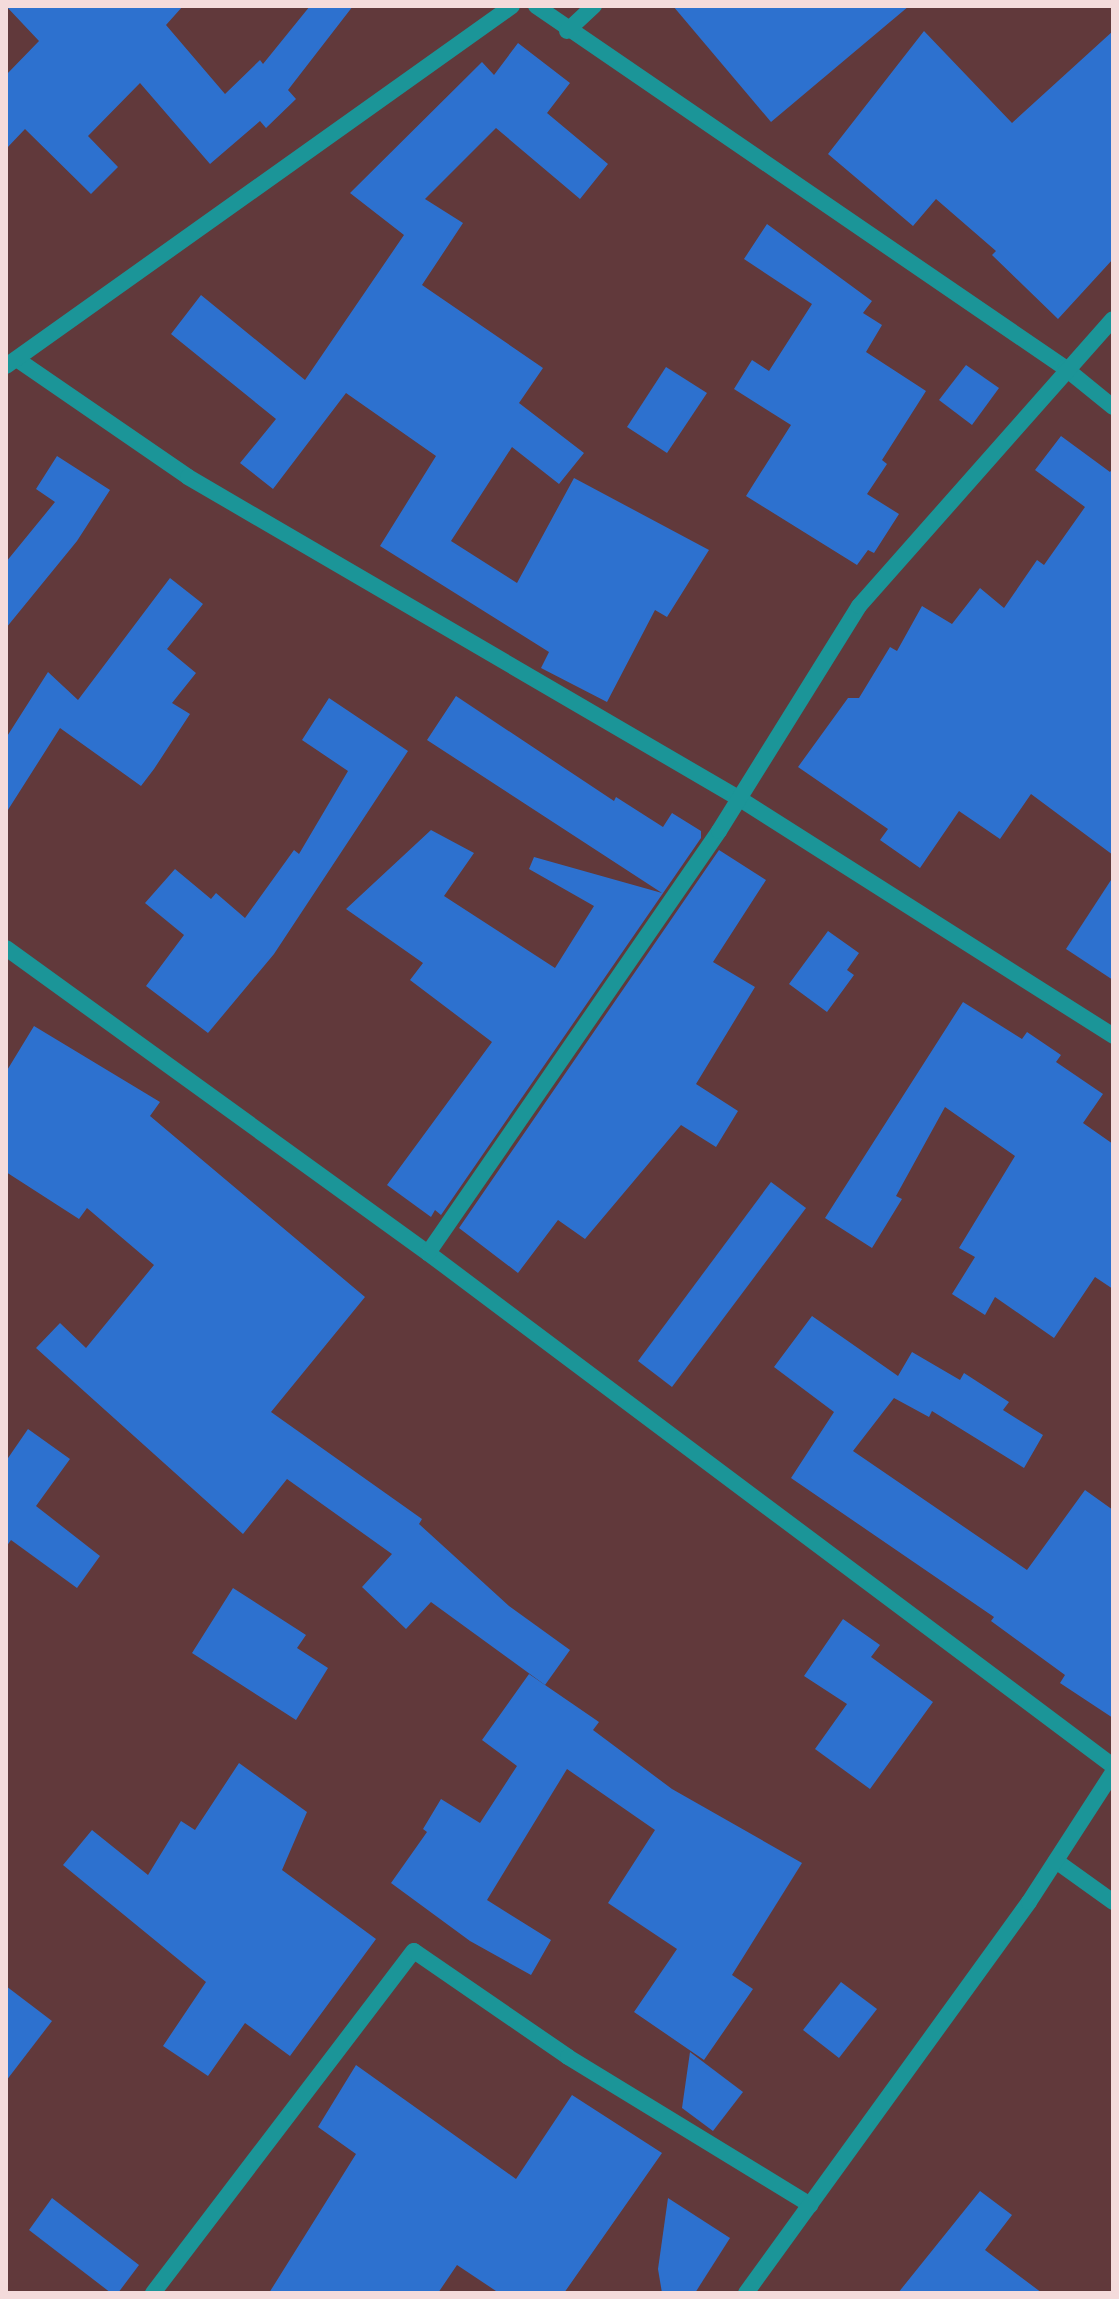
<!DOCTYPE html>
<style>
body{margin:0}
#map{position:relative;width:1119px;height:2299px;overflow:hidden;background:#61393b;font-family:"DejaVu Sans",sans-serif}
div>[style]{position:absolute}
.building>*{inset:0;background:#2d71cf}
.minor>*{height:16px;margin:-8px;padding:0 8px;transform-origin:8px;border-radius:8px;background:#1b9598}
span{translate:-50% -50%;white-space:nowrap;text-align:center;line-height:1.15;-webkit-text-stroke:6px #61393b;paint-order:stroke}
.frame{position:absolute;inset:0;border:8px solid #f4dbdb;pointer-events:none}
</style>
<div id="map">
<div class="building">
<div style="clip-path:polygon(6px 6px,183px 6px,166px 25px,225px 94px,260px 60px,263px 64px,310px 6px,353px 6px,288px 90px,296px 99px,266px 128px,260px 121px,210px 164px,140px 83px,88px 136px,118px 167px,91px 194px,25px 129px,6px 149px,6px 75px,39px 41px)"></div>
<div style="clip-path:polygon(673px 6px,909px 6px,771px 122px)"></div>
<div style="clip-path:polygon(924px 31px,1012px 123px,1113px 31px,1113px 259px,1058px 319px,992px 255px,996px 251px,936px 199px,913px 226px,828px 154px)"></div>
<div style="clip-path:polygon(518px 43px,570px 83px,547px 113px,608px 164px,580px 199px,496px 128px,425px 199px,463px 223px,422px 285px,543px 368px,519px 403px,584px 453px,559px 484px,512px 447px,451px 541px,517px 583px,574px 478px,709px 550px,667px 617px,655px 610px,607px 702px,541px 668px,549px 652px,380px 546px,436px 456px,346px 393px,273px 489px,240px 463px,276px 419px,171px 334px,201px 295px,305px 380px,404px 235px,350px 193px,482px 62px,494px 75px)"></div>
<div style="clip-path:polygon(767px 224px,872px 301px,863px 313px,882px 325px,866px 352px,926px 391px,882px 460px,887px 464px,867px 494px,899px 514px,874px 553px,868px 550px,857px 565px,746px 496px,791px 425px,734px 389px,752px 360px,769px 371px,812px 304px,744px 259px)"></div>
<div style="clip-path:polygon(966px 365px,999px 388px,972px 425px,939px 400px)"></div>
<div style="clip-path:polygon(666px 367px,707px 393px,667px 453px,627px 427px)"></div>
<div style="clip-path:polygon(1061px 436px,1110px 472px,1113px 468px,1113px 855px,1031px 794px,1000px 839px,959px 811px,920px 868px,880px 840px,888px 829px,798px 767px,848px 698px,859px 698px,890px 647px,897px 651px,922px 606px,952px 624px,980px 588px,1004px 608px,1037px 560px,1044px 565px,1085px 507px,1035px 470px)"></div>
<div style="clip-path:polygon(57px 456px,110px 490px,77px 541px,6px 628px,6px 562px,55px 502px,36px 489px)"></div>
<div style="clip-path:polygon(170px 578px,203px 604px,167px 649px,196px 673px,172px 703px,190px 714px,154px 769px,141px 786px,60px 728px,6px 813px,6px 738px,48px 672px,78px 700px)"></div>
<div style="clip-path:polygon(456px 696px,614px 801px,616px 797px,663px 827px,672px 813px,701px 831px,701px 838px,441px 1215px,435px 1210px,431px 1217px,387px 1185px,492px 1042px,410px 980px,423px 963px,346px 909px,431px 830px,474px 853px,444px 896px,555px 968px,594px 906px,529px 869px,534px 857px,662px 893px,427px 740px)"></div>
<div style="clip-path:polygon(329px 698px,408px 751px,274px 954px,208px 1033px,146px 986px,184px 935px,145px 903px,175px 869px,211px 899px,216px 893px,245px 918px,294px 850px,299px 854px,348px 771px,302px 740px)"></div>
<div style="clip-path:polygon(719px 850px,766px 880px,713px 962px,755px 987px,696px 1084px,738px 1111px,716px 1147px,681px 1125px,585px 1239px,558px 1220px,518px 1273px,459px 1228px)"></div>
<div style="clip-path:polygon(1113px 877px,1113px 980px,1066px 949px)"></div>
<div style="clip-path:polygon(828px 931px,859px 953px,847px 970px,854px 975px,827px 1012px,789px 984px)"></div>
<div style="clip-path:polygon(963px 1002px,1022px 1039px,1027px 1032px,1061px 1055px,1056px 1062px,1103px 1094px,1083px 1123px,1113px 1144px,1113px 1289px,1095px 1277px,1054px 1338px,995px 1297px,985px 1315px,952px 1294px,975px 1257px,959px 1248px,1015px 1156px,945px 1107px,896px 1196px,902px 1199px,872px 1248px,825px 1218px)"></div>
<div style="clip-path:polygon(34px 1026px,160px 1102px,150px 1116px,365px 1297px,271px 1412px,422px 1519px,419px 1524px,509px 1606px,570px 1650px,545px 1685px,431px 1602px,406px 1629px,362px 1587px,392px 1554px,287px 1479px,243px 1534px,36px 1348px,60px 1323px,86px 1348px,154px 1265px,87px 1208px,79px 1219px,6px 1172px,6px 1072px)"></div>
<div style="clip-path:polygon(771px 1182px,806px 1208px,672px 1387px,638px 1361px)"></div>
<div style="clip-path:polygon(812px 1316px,898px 1376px,912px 1352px,960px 1380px,964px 1373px,1009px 1402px,1003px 1410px,1043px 1435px,1024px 1468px,932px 1411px,929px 1417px,894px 1398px,853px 1451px,1027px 1570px,1085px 1490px,1113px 1510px,1113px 1718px,1060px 1683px,1065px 1675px,991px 1621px,994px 1617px,791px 1478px,834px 1412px,774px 1367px)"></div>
<div style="clip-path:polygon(28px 1429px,70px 1459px,36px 1506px,100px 1556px,77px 1588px,11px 1540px,6px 1547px,6px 1461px)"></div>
<div style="clip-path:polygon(233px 1588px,306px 1635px,297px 1648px,328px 1668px,296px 1720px,192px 1653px)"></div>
<div style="clip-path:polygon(843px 1619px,880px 1645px,871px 1657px,933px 1702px,870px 1789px,815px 1749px,847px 1704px,804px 1676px)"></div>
<div style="clip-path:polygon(529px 1674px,599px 1722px,593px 1730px,672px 1789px,802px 1863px,732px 1975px,753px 1989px,704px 2060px,634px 2012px,677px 1949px,608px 1903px,655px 1830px,567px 1769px,487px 1900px,551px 1940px,531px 1975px,470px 1941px,391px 1883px,427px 1832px,423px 1829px,441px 1799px,480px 1823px,517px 1766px,482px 1740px)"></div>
<div style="clip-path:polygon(239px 1763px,307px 1812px,282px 1870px,376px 1939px,290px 2056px,245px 2023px,208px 2076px,163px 2046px,206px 1982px,63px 1865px,92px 1830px,148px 1875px,181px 1821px,195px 1830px)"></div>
<div style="clip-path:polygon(841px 1982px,877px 2009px,839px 2058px,803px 2030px)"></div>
<div style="clip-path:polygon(6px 1986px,52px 2021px,6px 2081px)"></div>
<div style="clip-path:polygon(690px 2052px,743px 2092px,713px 2131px,682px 2108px)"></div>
<div style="clip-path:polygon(356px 2065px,516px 2179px,572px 2095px,662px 2153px,564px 2293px,499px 2293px,457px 2265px,438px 2293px,269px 2293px,356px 2154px,318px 2127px)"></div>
<div style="clip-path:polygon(980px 2191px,1012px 2215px,985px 2250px,1042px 2293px,898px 2293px)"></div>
<div style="clip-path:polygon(52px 2198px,139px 2265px,118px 2293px,111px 2293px,29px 2230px)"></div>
<div style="clip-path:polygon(668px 2198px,730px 2238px,695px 2293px,662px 2293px,658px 2269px)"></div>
</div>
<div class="minor">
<div style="left:536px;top:6px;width:641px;rotate:34.38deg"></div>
<div style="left:1065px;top:368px;width:62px;rotate:39.1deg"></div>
<div style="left:567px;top:31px;width:37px;rotate:-43deg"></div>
<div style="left:18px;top:360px;width:206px;rotate:34.5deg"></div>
<div style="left:188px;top:477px;width:639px;rotate:30.26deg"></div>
<div style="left:740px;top:799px;width:442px;rotate:32.4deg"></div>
<div style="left:6px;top:366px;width:621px;rotate:-35.43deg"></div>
<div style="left:6px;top:948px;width:521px;rotate:35.86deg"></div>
<div style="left:428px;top:1253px;width:856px;rotate:36.83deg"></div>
<div style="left:428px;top:1253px;width:513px;rotate:-55.41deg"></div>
<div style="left:719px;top:831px;width:265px;rotate:-58.1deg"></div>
<div style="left:859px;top:606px;width:383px;rotate:-48.5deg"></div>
<div style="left:1056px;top:1861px;width:70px;rotate:35.7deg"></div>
<div style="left:153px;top:2293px;width:430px;rotate:-52.7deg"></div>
<div style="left:414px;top:1951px;width:187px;rotate:34.5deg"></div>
<div style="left:568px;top:2057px;width:284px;rotate:31.4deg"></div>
<div style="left:746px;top:2293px;width:483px;rotate:-54.1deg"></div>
<div style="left:1029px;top:1902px;width:155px;rotate:-57.1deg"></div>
</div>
<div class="frame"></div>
</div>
